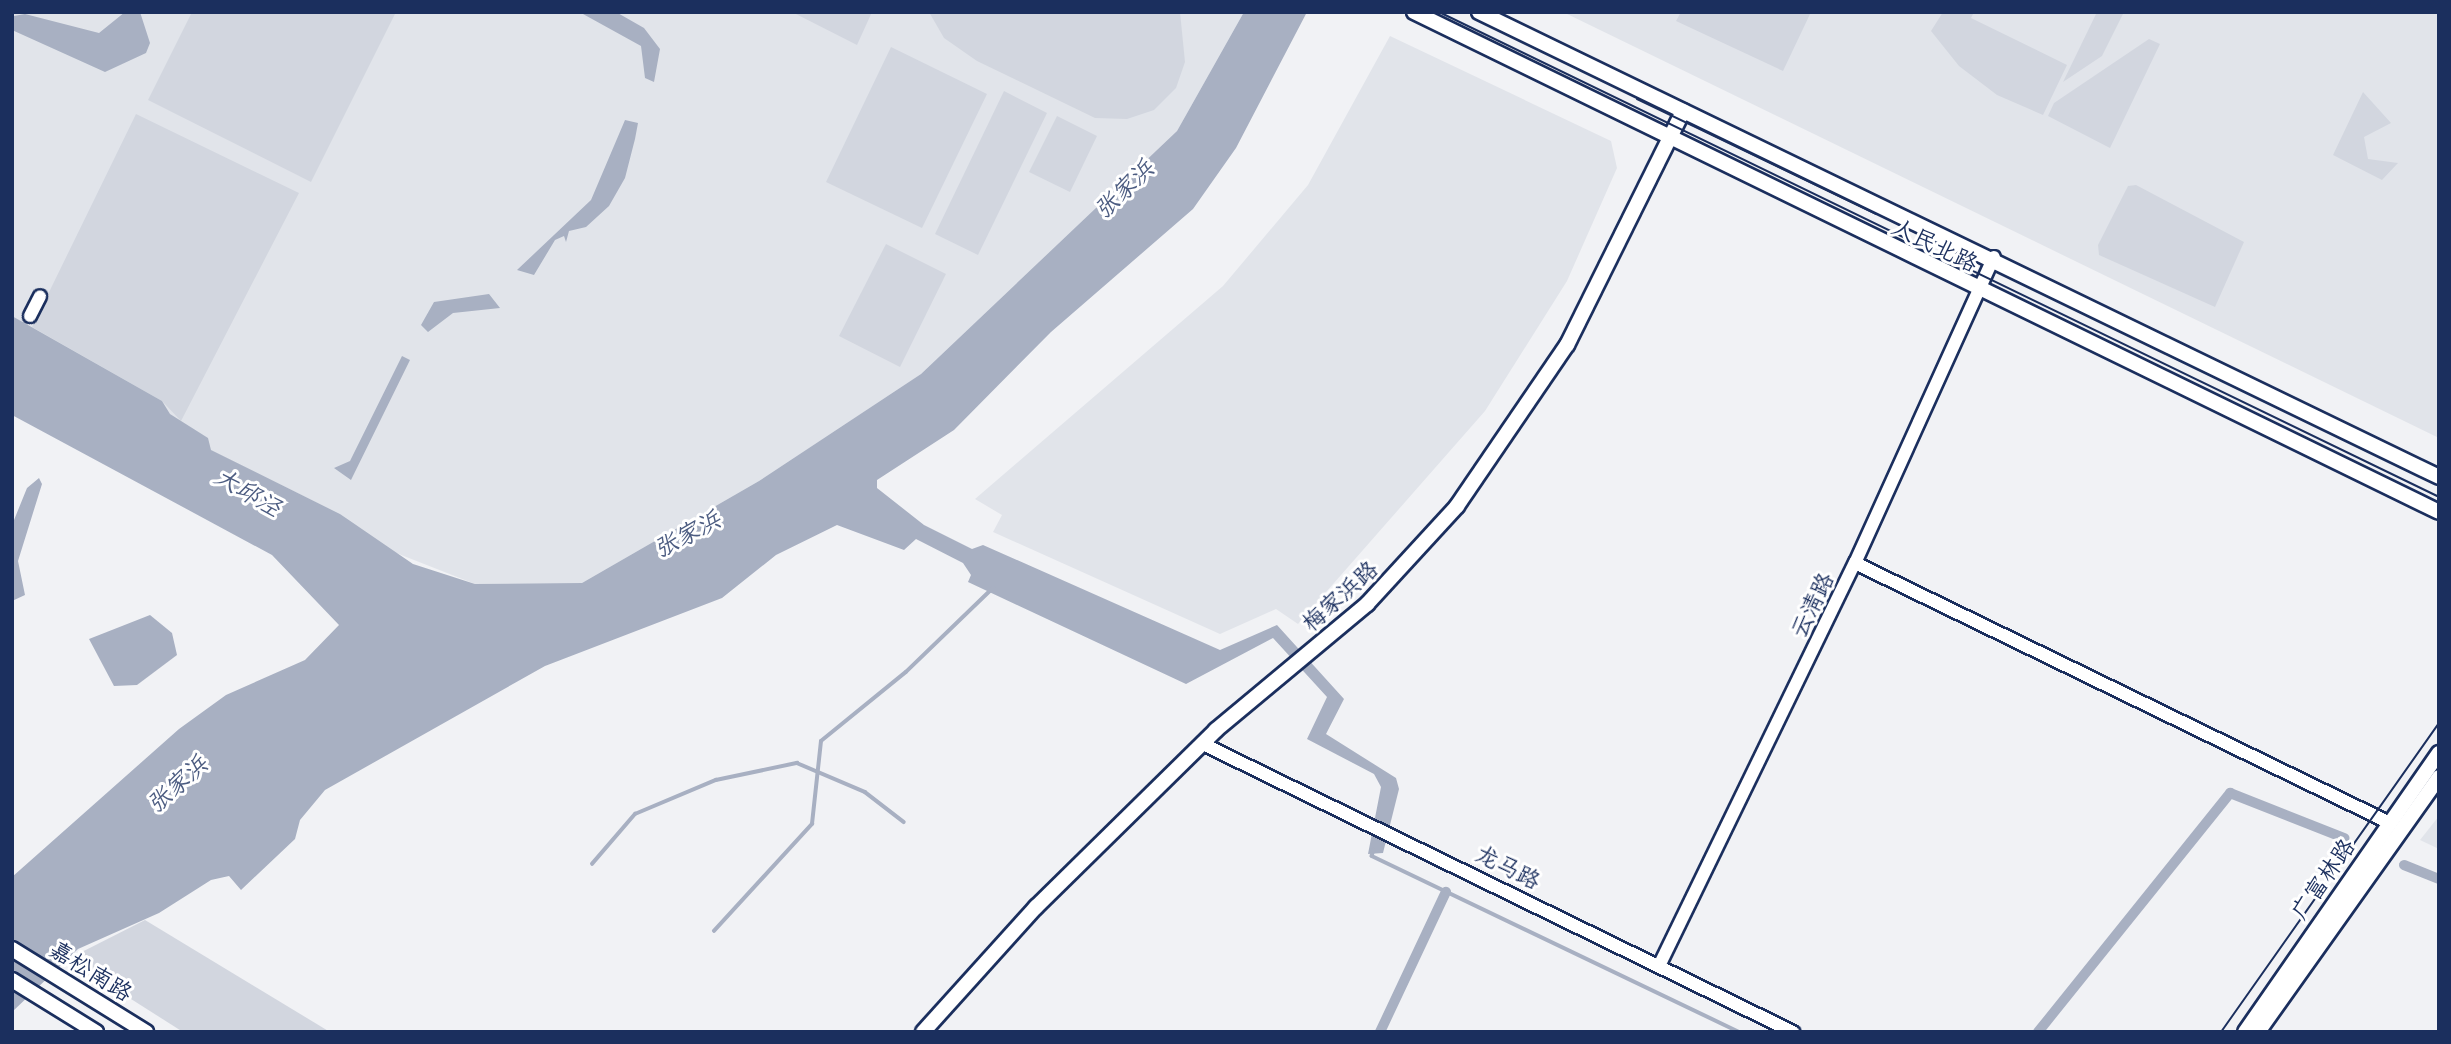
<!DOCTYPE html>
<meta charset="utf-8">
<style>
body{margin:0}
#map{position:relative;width:2451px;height:1044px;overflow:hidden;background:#f1f2f5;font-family:Itim,"LXGW WenKai TC",sans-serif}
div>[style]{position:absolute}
.built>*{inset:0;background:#e1e4ea}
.green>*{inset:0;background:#d2d6df}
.water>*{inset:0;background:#a8b0c2}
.stream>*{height:3.5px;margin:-1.75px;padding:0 1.75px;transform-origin:1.75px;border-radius:1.75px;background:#a8b0c2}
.canal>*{height:10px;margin:-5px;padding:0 5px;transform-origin:5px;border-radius:5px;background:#a8b0c2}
.roads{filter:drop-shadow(2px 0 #1b2f5e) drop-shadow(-2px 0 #1b2f5e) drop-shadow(0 2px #1b2f5e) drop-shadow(0 -2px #1b2f5e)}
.minor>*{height:12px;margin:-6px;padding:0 6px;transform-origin:6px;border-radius:6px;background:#fff}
.major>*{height:14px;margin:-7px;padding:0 7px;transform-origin:7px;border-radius:7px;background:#fff}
.tram>*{height:2px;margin:-1px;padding:0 1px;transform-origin:1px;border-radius:1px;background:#1b2f5e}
span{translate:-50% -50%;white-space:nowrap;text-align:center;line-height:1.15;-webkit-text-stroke:6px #fff;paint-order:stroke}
.street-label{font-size:23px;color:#1b2f5e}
.water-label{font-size:24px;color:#4c5c81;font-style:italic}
.frame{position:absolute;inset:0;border:14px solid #1b2f5e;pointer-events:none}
</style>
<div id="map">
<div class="built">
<div style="clip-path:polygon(12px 12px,1244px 12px,1177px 131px,921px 374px,759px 481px,582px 583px,516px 588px,475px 584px,381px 547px,340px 514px,210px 450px,207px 438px,12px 316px)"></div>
<div style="clip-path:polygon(1563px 12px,2439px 12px,2439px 438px)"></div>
<div style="clip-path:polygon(1390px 36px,1611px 141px,1617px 168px,1567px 281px,1485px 411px,1298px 624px,1276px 609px,1220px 634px,993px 532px,1002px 515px,975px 499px,1223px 286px,1308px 185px)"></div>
<div style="clip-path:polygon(2439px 816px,2439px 849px,2420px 840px)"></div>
</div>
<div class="green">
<div style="clip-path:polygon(192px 12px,396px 12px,311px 182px,148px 100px)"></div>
<div style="clip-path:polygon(792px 12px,872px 12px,857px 45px)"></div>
<div style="clip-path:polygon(929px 12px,1180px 12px,1185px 62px,1176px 88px,1154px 110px,1127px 119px,1095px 118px,977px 61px,944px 38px)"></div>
<div style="clip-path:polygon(1681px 12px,1811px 12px,1783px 71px,1676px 21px)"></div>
<div style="clip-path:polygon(1943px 12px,1974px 12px,1971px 18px,2067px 65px,2043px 115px,1997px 95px,1959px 66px,1931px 31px)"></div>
<div style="clip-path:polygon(2097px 12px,2124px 12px,2102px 56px,2063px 82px)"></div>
<div style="clip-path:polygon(2149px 39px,2160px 44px,2110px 148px,2048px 116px,2054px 103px)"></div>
<div style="clip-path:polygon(891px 47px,987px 94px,922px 228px,826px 182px)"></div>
<div style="clip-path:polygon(1004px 91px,1047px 113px,978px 255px,935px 234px)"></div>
<div style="clip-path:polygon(2363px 92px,2391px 123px,2364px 137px,2368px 159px,2398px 163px,2382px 180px,2333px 155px)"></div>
<div style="clip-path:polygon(136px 114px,299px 193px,181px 421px,162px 401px,32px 327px)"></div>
<div style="clip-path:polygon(1057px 116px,1097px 136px,1070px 192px,1029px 172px)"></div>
<div style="clip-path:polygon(2136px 185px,2244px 242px,2215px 307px,2099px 255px,2098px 245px,2128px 186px)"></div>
<div style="clip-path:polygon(886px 244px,946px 274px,900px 367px,839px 336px)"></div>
<div style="clip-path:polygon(145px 920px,330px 1032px,183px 1032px,68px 959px)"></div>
</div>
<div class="water">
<div style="clip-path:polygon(125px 12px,140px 12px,150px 43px,146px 53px,105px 72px,12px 30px,14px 16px,25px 14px,99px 33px)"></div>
<div style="clip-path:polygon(616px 12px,644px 28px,660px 49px,654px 82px,645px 78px,641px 46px,583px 14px)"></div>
<div style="clip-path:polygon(1244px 12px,1307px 12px,1236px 148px,1193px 209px,1051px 332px,954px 430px,877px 480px,877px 488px,924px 525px,972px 549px,983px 545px,1220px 650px,1277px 625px,1344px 699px,1326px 734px,1396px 778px,1399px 789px,1383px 853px,1368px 854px,1381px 787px,1374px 774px,1307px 739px,1327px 697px,1273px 638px,1186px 684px,968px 582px,971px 575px,963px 563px,916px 539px,904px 550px,837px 525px,776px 555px,722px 598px,545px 666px,325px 790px,300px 820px,295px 839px,241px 890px,229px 876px,211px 880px,159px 913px,78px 949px,12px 1012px,12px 877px,179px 729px,226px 695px,305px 660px,339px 625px,272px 555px,12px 415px,12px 316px,162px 401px,170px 414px,208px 438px,211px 450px,340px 514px,413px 564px,475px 584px,582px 583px,759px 481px,921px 374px,1177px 131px)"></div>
<div style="clip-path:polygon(625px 120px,638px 123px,635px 139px,625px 178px,609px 206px,586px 227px,569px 231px,566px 242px,564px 236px,555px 240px,534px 275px,517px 270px,591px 200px)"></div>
<div style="clip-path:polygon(489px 294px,500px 308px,453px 313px,428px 332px,421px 325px,434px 302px)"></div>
<div style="clip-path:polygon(402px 356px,410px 360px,351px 480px,334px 468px,350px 461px)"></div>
<div style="clip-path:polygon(39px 478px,42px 484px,18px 561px,25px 595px,12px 601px,12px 525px,27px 488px)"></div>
<div style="clip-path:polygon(150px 615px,172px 633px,177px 655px,137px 685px,114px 686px,89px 639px)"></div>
</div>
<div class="stream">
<div style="left:1374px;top:850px;width:6px;rotate:108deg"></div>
<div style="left:1372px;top:856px;width:408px;rotate:25.6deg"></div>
<div style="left:592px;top:864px;width:66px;rotate:-49.3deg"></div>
<div style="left:635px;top:814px;width:88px;rotate:-22.8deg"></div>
<div style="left:716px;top:780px;width:83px;rotate:-11.9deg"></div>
<div style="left:797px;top:763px;width:74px;rotate:23.1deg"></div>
<div style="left:865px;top:792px;width:49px;rotate:37.6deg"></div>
<div style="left:714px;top:931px;width:145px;rotate:-47.5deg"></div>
<div style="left:812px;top:824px;width:83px;rotate:-83.8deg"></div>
<div style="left:821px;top:741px;width:109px;rotate:-39.1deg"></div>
<div style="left:906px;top:672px;width:121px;rotate:-44deg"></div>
</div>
<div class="canal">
<div style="left:2404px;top:865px;width:38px;rotate:22deg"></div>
<div style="left:1380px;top:1032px;width:155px;rotate:-64.8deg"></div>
<div style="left:2038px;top:1032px;width:307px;rotate:-51.2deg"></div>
<div style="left:2230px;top:793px;width:123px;rotate:21.5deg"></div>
</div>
<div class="roads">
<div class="minor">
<div style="left:30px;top:316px;width:22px;rotate:-63deg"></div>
<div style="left:1855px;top:563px;width:595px;rotate:25.92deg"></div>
<div style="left:1203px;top:744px;width:657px;rotate:26.02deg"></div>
<div style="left:1659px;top:966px;width:448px;rotate:-64.1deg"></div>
<div style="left:1855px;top:563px;width:336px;rotate:-65.6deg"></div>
</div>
<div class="major">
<div style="left:1414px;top:12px;width:1140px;rotate:26deg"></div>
<div style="left:1479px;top:12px;width:1067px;rotate:25.84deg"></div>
<div style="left:12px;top:949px;width:158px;rotate:31.8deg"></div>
<div style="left:12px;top:980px;width:99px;rotate:31.8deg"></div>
<div style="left:923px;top:1032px;width:169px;rotate:-47.9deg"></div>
<div style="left:1036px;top:907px;width:252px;rotate:-44.5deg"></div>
<div style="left:1216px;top:730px;width:197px;rotate:-39.8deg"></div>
<div style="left:1367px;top:604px;width:133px;rotate:-47.4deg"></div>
<div style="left:1457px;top:506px;width:195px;rotate:-55.7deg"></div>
<div style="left:1567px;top:345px;width:261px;rotate:-63.6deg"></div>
<div style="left:2245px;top:1032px;width:340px;rotate:-55.2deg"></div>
<div style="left:2258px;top:1032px;width:313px;rotate:-54.6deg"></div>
</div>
</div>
<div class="tram">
<div style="left:1439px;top:12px;width:1111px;rotate:25.87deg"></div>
<div style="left:1637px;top:99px;width:265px;rotate:25.7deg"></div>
<div style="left:2221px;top:1032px;width:378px;rotate:-54.8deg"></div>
</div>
<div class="street-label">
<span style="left:1935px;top:245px;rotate:26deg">人民北路</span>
<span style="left:1340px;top:596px;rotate:-42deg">梅家浜路</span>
<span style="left:1812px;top:605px;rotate:-64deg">云清路</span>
<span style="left:1508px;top:867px;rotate:27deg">龙马路</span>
<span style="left:2323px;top:879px;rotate:-55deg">广富林路</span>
<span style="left:91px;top:971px;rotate:32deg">嘉松南路</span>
</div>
<div class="water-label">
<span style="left:1124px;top:189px;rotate:-44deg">张家浜</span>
<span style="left:248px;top:492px;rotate:30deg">大邱泾</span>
<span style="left:687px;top:534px;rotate:-28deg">张家浜</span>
<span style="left:177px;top:784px;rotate:-42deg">张家浜</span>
</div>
<div class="frame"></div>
</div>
